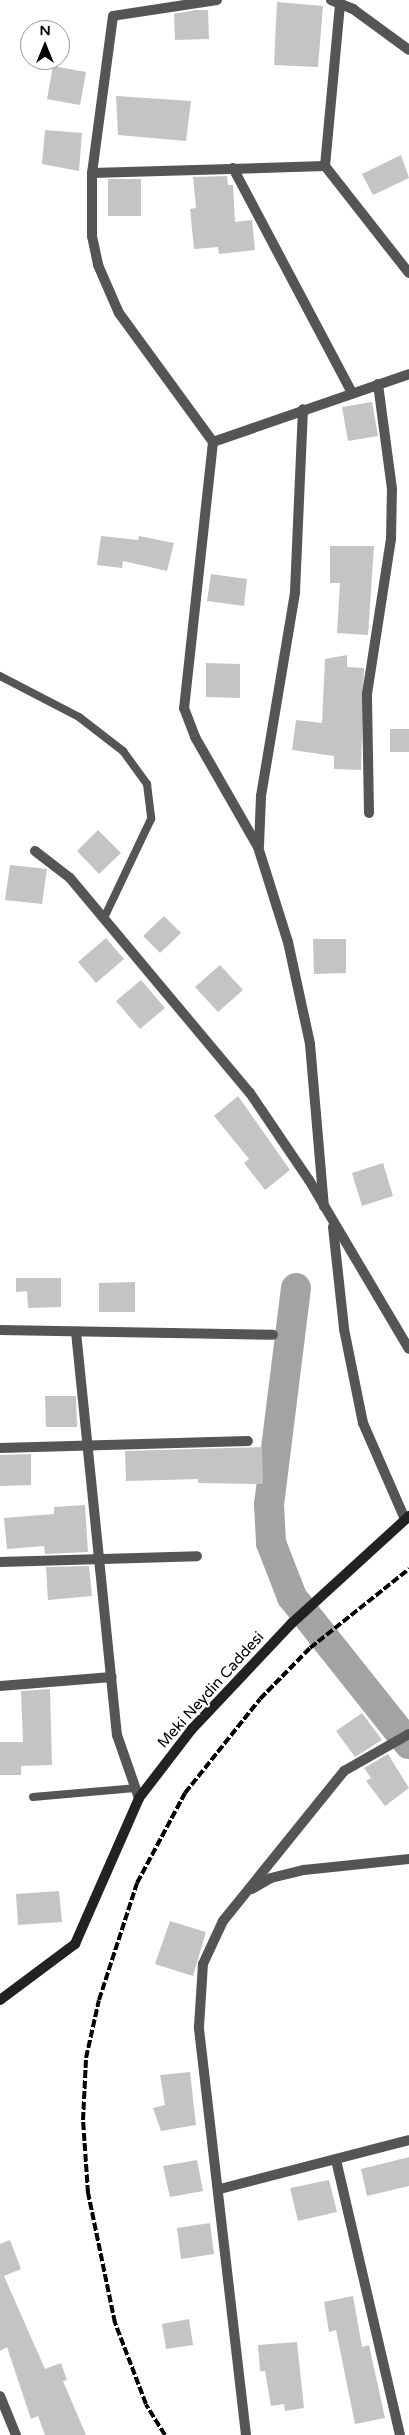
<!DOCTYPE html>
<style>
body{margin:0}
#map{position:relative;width:409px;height:2435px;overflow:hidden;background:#fff;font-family:"Varela Round",sans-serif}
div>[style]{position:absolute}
.river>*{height:30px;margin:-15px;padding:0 15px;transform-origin:15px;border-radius:15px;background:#a3a3a3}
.building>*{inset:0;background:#c4c4c4}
.lane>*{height:8px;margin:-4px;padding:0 4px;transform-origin:4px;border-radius:4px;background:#555}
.street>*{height:10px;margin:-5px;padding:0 5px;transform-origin:5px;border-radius:5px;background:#555}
.secondary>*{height:10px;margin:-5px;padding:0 5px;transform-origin:5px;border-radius:5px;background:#222}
.rail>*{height:4px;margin-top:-2px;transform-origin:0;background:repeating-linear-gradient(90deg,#000 0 8px,transparent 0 10.5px)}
span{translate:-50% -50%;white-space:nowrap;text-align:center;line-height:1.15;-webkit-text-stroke:4px #fff;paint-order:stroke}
.street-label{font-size:15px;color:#000}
.north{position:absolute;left:20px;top:20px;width:50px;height:50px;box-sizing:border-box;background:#fff;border:1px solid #999;border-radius:50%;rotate:0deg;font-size:14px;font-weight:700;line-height:20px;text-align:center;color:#000}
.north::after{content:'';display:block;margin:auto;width:18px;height:22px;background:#000;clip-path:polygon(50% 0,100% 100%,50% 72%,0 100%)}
</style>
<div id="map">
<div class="river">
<div style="left:296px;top:1288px;width:218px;rotate:97.1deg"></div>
<div style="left:269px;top:1504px;width:39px;rotate:87deg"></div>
<div style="left:271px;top:1543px;width:58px;rotate:68.7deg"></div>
<div style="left:292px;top:1597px;width:188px;rotate:51.5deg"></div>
</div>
<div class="building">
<div style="clip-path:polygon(277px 2px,323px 6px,318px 67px,274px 65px)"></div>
<div style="clip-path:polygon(195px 10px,208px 10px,209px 39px,175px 40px,174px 14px)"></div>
<div style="clip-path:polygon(53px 66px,86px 72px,80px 105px,47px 99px)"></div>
<div style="clip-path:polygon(116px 96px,191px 101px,186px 141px,118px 135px)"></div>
<div style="clip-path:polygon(45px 130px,82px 133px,79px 171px,42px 164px)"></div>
<div style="clip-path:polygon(401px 155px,409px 178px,373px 195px,362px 174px)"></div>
<div style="clip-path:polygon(227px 176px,228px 185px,233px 185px,235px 222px,252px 220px,255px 250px,219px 254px,218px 247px,194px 249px,190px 209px,196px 208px,193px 177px)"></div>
<div style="clip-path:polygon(108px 179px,141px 179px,141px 216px,108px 216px)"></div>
<div style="clip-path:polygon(372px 402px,378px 436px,348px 441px,342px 407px)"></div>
<div style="clip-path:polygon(101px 536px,138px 540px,139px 536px,174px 543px,167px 571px,123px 561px,122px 568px,97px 565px)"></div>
<div style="clip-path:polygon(330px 546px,374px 546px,368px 635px,337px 633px,340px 583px,330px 583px)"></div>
<div style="clip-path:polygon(211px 574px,247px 579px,244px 606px,207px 601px)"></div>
<div style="clip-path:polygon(347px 655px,347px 667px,364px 668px,361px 770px,334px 769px,334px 756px,292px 750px,296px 720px,322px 723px,325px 659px)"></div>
<div style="clip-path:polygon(206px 663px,240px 664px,240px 698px,206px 697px)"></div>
<div style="clip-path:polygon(390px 729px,409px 729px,409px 752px,390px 752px)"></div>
<div style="clip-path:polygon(98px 830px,121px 853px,99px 874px,77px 851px)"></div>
<div style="clip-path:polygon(10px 865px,47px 869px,42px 904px,5px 900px)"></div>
<div style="clip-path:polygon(164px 916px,181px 933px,160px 953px,143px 936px)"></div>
<div style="clip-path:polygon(106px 938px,124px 959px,96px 983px,78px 962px)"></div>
<div style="clip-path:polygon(313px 939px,346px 939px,346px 973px,314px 974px)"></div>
<div style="clip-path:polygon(220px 965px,243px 990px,218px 1012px,195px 987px)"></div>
<div style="clip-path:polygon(141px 980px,165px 1008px,140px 1029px,116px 1001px)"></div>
<div style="clip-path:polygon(238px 1096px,290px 1170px,265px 1190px,244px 1163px,249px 1159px,214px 1116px)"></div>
<div style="clip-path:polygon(383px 1163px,393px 1196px,362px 1206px,352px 1173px)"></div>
<div style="clip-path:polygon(16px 1278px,61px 1278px,61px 1307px,28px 1308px,27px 1291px,16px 1292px)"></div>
<div style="clip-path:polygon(135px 1282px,135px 1312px,99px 1312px,99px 1283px)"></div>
<div style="clip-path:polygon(45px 1396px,76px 1396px,77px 1427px,46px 1427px)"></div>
<div style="clip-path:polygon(262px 1447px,263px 1484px,198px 1483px,198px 1479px,126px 1481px,125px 1451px)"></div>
<div style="clip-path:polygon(31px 1454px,31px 1485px,0 1486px,0 1455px)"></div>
<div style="clip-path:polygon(85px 1505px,88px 1552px,45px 1554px,44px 1546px,7px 1549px,4px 1518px,54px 1514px,54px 1507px)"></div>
<div style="clip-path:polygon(89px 1566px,92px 1596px,48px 1600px,46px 1567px)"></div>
<div style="clip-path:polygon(50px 1689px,52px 1765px,21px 1766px,21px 1775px,0 1775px,0 1742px,23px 1742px,21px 1691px)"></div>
<div style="clip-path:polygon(362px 1713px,382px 1740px,355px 1757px,336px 1731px)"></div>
<div style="clip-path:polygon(388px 1754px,409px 1788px,385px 1806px,366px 1781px,371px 1778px,364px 1768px)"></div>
<div style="clip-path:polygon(59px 1891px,62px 1922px,18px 1925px,16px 1894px)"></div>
<div style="clip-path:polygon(170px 1921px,206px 1932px,193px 1976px,155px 1964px)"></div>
<div style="clip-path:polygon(190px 2072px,196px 2125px,161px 2131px,153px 2108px,165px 2105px,160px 2075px)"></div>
<div style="clip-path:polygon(409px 2157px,409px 2186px,367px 2196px,361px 2169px)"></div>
<div style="clip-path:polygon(197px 2160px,203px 2191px,170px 2197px,163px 2166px)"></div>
<div style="clip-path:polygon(329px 2180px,337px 2212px,298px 2221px,290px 2188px)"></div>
<div style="clip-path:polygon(210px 2223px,214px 2254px,181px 2259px,177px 2228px)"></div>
<div style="clip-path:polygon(10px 2240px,21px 2269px,4px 2276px,45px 2369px,61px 2363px,67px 2380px,63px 2381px,86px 2435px,45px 2435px,38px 2416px,31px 2419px,7px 2347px,0 2351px,0 2244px)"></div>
<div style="clip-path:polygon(353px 2296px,362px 2347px,369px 2345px,385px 2418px,355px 2424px,336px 2330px,329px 2332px,324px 2302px)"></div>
<div style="clip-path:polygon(189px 2319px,193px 2345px,166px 2349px,162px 2324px)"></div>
<div style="clip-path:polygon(297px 2342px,304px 2408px,285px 2411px,284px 2404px,271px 2406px,265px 2371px,260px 2371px,258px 2345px)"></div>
</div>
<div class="lane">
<div style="left:0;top:676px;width:89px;rotate:27.4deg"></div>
<div style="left:79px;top:717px;width:56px;rotate:37.7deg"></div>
<div style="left:123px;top:751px;width:41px;rotate:54deg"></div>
<div style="left:147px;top:784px;width:35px;rotate:83deg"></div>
<div style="left:151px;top:819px;width:110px;rotate:115.4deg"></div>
<div style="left:33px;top:1797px;width:102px;rotate:-5deg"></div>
</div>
<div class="street">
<div style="left:217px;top:0;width:105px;rotate:171.3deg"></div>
<div style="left:113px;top:16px;width:158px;rotate:97.6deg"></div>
<div style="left:92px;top:173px;width:63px;rotate:90deg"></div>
<div style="left:92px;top:236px;width:30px;rotate:78deg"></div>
<div style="left:98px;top:265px;width:52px;rotate:66.4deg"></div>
<div style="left:119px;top:313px;width:160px;rotate:53.9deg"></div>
<div style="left:213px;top:442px;width:207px;rotate:-19.1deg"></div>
<div style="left:331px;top:0;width:24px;rotate:22deg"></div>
<div style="left:353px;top:9px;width:69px;rotate:36.2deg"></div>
<div style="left:325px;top:166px;width:163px;rotate:-84.7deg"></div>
<div style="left:233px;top:168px;width:255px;rotate:62.1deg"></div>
<div style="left:92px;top:173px;width:233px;rotate:-1.7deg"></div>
<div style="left:325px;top:166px;width:136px;rotate:51.9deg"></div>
<div style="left:213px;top:442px;width:268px;rotate:96.2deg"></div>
<div style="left:184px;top:708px;width:31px;rotate:69deg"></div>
<div style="left:195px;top:737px;width:127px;rotate:60.2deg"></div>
<div style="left:258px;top:847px;width:100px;rotate:72.5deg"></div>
<div style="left:288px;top:942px;width:104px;rotate:77.8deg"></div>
<div style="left:310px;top:1044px;width:163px;rotate:85.1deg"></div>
<div style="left:369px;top:813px;width:119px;rotate:-91deg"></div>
<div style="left:367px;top:694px;width:157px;rotate:-81.2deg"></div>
<div style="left:391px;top:539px;width:50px;rotate:-88.9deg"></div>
<div style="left:392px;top:489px;width:106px;rotate:-97.6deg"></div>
<div style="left:259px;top:846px;width:50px;rotate:-87.7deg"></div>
<div style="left:261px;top:796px;width:207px;rotate:-80.5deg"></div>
<div style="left:295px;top:592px;width:183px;rotate:-87.5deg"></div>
<div style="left:35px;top:851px;width:44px;rotate:37.6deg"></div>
<div style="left:70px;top:878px;width:280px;rotate:50.1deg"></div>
<div style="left:250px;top:1093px;width:105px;rotate:55.9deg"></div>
<div style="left:309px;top:1180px;width:196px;rotate:59.4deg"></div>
<div style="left:333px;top:1227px;width:103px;rotate:83.8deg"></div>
<div style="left:344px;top:1329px;width:96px;rotate:78.6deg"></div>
<div style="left:363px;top:1423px;width:105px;rotate:66.4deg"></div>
<div style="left:0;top:1330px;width:273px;rotate:1deg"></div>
<div style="left:76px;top:1332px;width:405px;rotate:84.2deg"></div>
<div style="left:117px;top:1735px;width:67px;rotate:70.8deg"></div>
<div style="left:0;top:1448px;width:248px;rotate:-1.6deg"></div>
<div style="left:0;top:1562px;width:197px;rotate:-1.7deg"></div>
<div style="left:0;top:1686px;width:112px;rotate:-4.6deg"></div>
<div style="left:252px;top:1889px;width:22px;rotate:-30deg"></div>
<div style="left:271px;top:1878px;width:34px;rotate:-14deg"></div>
<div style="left:304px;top:1870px;width:106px;rotate:-6deg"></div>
<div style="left:336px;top:2160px;width:282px;rotate:76.9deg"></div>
<div style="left:220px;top:2189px;width:195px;rotate:-14.5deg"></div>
<div style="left:0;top:2396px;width:42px;rotate:67.7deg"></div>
<div style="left:246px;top:2435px;width:411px;rotate:-96.6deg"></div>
<div style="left:199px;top:2027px;width:63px;rotate:-86.4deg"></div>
<div style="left:203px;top:1964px;width:47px;rotate:-65.1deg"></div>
<div style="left:223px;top:1921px;width:193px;rotate:-51.1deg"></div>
<div style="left:344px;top:1771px;width:75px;rotate:-29.6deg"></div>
</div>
<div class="secondary">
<div style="left:0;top:2000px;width:94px;rotate:-36.7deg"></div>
<div style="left:75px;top:1944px;width:159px;rotate:-66.3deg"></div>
<div style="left:139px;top:1798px;width:87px;rotate:-52.5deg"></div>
<div style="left:192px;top:1729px;width:146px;rotate:-46.7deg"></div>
<div style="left:292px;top:1623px;width:159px;rotate:-42.4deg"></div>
</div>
<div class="rail">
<div style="left:165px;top:2435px;width:36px;rotate:-122deg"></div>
<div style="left:146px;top:2404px;width:87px;rotate:-110.9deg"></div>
<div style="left:115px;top:2323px;width:133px;rotate:-101.7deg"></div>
<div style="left:88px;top:2193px;width:73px;rotate:-93.9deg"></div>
<div style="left:83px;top:2120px;width:62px;rotate:-87.2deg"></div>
<div style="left:86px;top:2058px;width:59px;rotate:-77.4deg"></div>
<div style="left:99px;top:2000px;width:123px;rotate:-72deg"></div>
<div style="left:137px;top:1883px;width:102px;rotate:-61.9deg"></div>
<div style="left:185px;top:1793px;width:120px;rotate:-51.4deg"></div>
<div style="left:260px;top:1699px;width:71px;rotate:-45.6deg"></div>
<div style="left:310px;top:1648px;width:127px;rotate:-38.6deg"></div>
</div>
<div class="street-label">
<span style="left:211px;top:1690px;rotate:-48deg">Meki Neydin Caddesi</span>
</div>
<div class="north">N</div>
</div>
